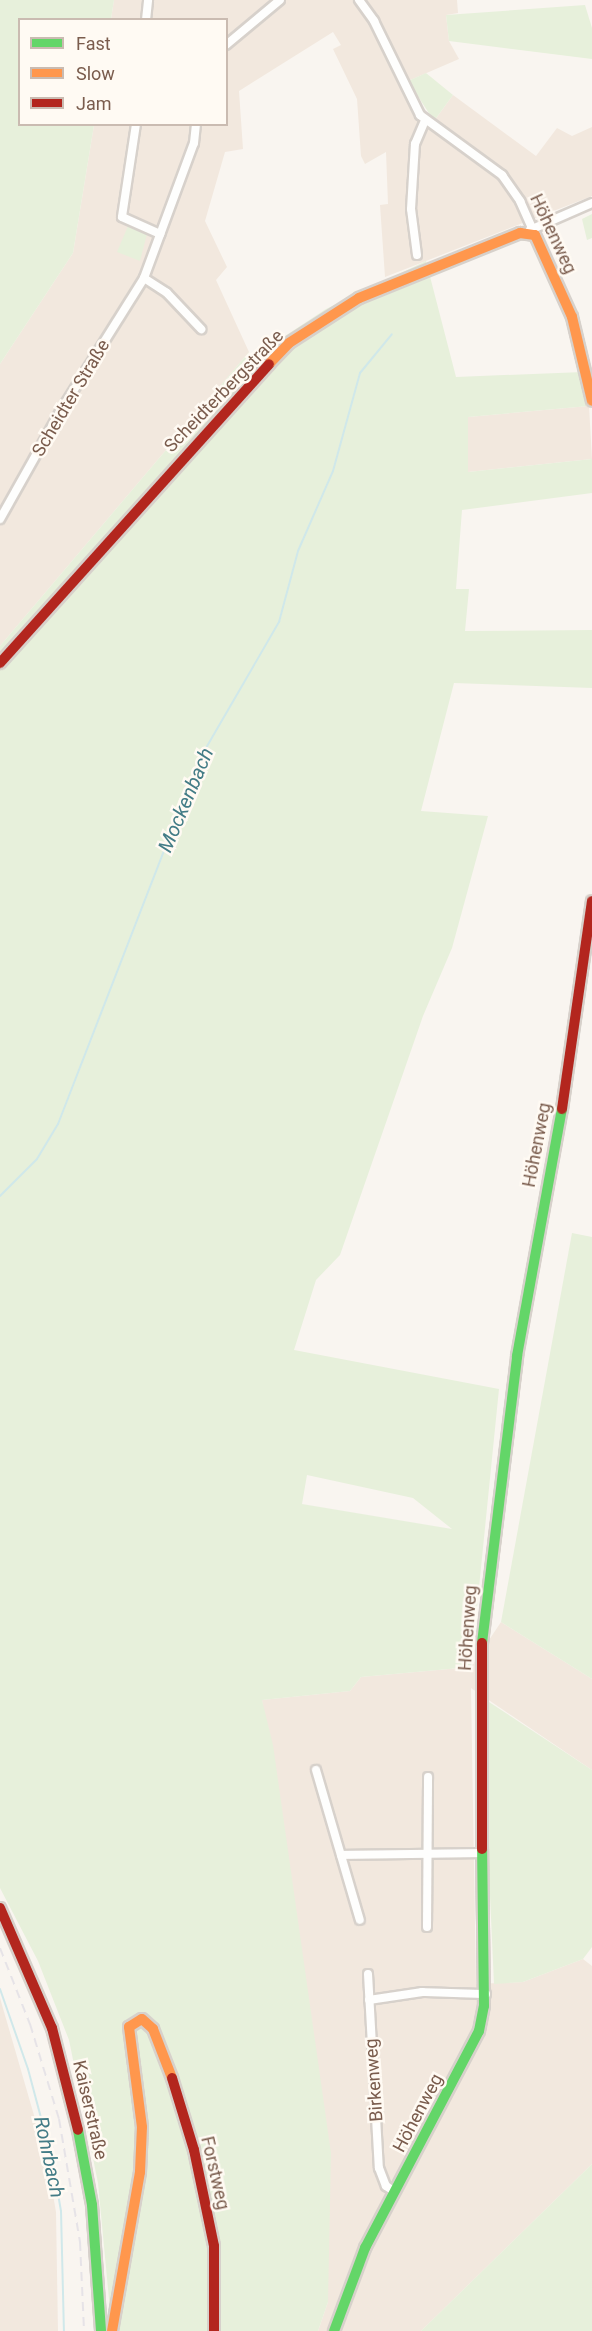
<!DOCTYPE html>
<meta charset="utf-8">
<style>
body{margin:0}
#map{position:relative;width:592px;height:2331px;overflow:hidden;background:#f9f5f0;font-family:Roboto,sans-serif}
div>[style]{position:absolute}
.residential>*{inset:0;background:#f2e8de}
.green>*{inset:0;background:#e7f0db}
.stream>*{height:2px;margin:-1px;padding:0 1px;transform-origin:1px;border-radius:1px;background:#d0e8ea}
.roads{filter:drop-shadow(2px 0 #d7d1cb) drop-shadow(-2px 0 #d7d1cb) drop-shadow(0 2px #d7d1cb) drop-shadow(0 -2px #d7d1cb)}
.street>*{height:8px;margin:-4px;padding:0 4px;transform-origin:4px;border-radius:4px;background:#fefefd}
.fast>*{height:10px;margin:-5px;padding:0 5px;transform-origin:5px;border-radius:5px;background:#63d668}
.slow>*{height:10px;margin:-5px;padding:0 5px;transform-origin:5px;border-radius:5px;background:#ff974d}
.jam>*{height:10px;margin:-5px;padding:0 5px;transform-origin:5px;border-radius:5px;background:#b3261e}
.rail>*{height:2px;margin-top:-1px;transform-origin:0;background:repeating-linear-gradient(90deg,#e6e3e7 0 9px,transparent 0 15px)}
span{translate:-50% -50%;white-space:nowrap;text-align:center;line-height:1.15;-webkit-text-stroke:5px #fffaf3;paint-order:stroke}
.street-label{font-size:18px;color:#7a5c4d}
.water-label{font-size:20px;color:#437c86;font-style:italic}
.legend{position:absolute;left:18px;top:18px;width:210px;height:108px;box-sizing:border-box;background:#fffaf3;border:2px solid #cabbb1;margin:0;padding:8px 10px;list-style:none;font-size:18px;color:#7a5c4d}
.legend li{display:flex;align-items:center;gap:12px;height:30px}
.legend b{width:30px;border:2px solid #cabbb1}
</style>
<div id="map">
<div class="residential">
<div style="clip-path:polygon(114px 0,457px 0,458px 13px,446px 15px,449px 41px,459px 59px,408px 81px,422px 108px,434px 121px,453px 95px,536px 156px,557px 128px,572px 136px,592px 127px,592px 196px,385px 277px,380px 205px,388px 204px,386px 152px,365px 164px,361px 156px,357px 99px,333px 49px,341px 45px,333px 32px,239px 91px,243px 149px,225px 152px,205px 221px,227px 267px,216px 280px,249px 352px,0 646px,0 364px,73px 253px,94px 125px,226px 124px,226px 20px,111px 19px)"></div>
<div style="clip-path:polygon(589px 406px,592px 459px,468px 472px,468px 417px)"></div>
<div style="clip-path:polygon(501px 1622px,592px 1679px,592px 1770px,471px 1688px,476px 1984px,523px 1982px,583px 1959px,592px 1966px,592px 2164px,421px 2331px,318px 2331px,328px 2302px,262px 1700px,350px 1691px,361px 1677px,471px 1667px)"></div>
<div style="clip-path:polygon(0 1998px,47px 2160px,56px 2212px,58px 2331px,0 2331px)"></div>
</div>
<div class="green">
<div style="clip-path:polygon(0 0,114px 0,111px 19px,20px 20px,20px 124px,94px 125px,73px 253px,0 364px)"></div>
<div style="clip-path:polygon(585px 5px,592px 28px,592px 59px,449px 41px,446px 15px)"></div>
<div style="clip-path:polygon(426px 73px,453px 95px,434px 121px,408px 81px)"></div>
<div style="clip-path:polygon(592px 214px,592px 238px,587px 240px,582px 219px)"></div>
<div style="clip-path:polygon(128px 226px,147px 234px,140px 261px,117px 252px)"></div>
<div style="clip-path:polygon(evenodd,426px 261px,456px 377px,583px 372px,589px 406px,468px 417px,468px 472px,592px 459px,592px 493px,462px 510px,456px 589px,469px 589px,465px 631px,592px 630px,592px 688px,454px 683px,421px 811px,488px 816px,452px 948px,423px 1016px,340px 1255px,316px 1280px,294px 1350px,499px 1389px,471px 1667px,361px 1677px,350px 1691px,262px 1700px,273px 1745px,331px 2153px,328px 2302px,318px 2331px,112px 2331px,98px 2183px,69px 2040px,38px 1961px,0 1888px,0 646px,249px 352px,255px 365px,285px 336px,326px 309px,426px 261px,307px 1475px,413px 1498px,452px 1529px,302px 1504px,307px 1475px)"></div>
<div style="clip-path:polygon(572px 1233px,592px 1237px,592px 1679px,501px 1622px)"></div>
<div style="clip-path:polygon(489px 1702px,592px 1770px,592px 1947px,583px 1959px,523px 1982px,494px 1984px,488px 1852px)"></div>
<div style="clip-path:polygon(592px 2164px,592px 2331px,421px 2331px)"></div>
</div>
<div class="stream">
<div style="left:0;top:1196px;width:52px;rotate:-45deg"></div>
<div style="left:37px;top:1159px;width:41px;rotate:-59deg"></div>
<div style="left:58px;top:1124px;width:390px;rotate:-68.8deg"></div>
<div style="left:199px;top:760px;width:160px;rotate:-59.9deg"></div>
<div style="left:279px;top:622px;width:73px;rotate:-75deg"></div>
<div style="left:298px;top:551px;width:87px;rotate:-66.4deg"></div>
<div style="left:333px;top:471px;width:102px;rotate:-74.6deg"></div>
<div style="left:360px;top:373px;width:50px;rotate:-50.6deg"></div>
<div style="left:0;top:1989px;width:85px;rotate:70.7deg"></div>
<div style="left:28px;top:2069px;width:93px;rotate:75.1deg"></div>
<div style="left:52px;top:2159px;width:53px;rotate:80.2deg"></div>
<div style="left:61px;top:2211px;width:120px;rotate:88.6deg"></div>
</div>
<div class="roads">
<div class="street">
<div style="left:359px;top:0;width:26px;rotate:54deg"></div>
<div style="left:374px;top:21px;width:105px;rotate:63.9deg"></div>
<div style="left:420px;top:115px;width:102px;rotate:36.2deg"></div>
<div style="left:502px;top:175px;width:32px;rotate:55deg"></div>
<div style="left:520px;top:201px;width:37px;rotate:66deg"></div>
<div style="left:146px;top:20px;width:20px;rotate:-84deg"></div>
<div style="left:226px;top:45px;width:70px;rotate:-39.8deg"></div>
<div style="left:136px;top:124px;width:94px;rotate:98.6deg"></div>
<div style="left:122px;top:217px;width:42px;rotate:24.1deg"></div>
<div style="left:530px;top:230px;width:68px;rotate:-23.5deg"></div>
<div style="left:417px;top:255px;width:46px;rotate:-97.4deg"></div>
<div style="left:411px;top:209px;width:65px;rotate:-86.5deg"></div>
<div style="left:415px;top:144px;width:25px;rotate:-67deg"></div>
<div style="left:144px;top:278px;width:27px;rotate:33deg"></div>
<div style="left:167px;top:293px;width:50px;rotate:46.6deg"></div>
<div style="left:0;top:519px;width:123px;rotate:-60.7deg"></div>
<div style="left:60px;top:412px;width:158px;rotate:-57.9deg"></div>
<div style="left:144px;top:278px;width:144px;rotate:-69.7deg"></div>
<div style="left:194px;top:143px;width:19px;rotate:-84deg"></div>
<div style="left:316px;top:1770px;width:156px;rotate:73.7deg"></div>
<div style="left:341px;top:1855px;width:140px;rotate:-0.8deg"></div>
<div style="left:427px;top:1927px;width:150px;rotate:-89.6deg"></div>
<div style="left:368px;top:1974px;width:194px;rotate:86.8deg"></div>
<div style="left:379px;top:2168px;width:19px;rotate:69deg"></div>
<div style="left:386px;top:2186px;width:9px;rotate:32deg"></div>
<div style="left:369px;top:2000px;width:54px;rotate:-8.6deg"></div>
<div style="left:422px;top:1992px;width:64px;rotate:1.8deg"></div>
</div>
<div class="fast">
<div style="left:482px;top:1643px;width:289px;rotate:-83deg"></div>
<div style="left:517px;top:1356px;width:251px;rotate:-79.7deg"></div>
<div style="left:78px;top:2130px;width:76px;rotate:79.4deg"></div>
<div style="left:92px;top:2205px;width:126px;rotate:85.9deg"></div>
<div style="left:334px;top:2331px;width:89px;rotate:-69.5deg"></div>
<div style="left:365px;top:2248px;width:245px;rotate:-62.3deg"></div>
<div style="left:479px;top:2031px;width:25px;rotate:-79deg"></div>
<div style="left:484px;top:2006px;width:157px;rotate:-90.7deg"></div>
</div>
<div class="slow">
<div style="left:269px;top:364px;width:29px;rotate:-46deg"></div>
<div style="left:289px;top:343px;width:83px;rotate:-32.7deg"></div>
<div style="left:359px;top:298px;width:174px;rotate:-22deg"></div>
<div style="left:520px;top:233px;width:15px;rotate:8deg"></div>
<div style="left:535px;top:235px;width:90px;rotate:65.7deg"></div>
<div style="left:572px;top:317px;width:86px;rotate:76.6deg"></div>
<div style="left:112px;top:2331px;width:161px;rotate:-80deg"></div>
<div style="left:140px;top:2172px;width:45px;rotate:-87.5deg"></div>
<div style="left:142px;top:2127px;width:101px;rotate:-97.4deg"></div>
<div style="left:129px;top:2027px;width:15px;rotate:-32deg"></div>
<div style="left:142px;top:2019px;width:15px;rotate:42deg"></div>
<div style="left:153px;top:2029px;width:53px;rotate:68.8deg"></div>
</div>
<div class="jam">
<div style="left:0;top:663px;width:402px;rotate:-48deg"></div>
<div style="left:562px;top:1109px;width:210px;rotate:-81.8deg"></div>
<div style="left:482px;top:1849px;width:206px;rotate:-90deg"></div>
<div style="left:0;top:1908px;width:131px;rotate:66.6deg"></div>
<div style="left:52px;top:2028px;width:105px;rotate:75.7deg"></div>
<div style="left:172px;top:2078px;width:75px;rotate:73deg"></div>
<div style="left:194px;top:2150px;width:98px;rotate:78.2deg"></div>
<div style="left:214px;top:2246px;width:85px;rotate:90deg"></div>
</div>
</div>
<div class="rail">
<div style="left:0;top:1948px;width:82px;rotate:68.5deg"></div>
<div style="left:30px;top:2024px;width:99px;rotate:73deg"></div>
<div style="left:59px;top:2119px;width:125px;rotate:80.3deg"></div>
<div style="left:80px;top:2242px;width:89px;rotate:87.4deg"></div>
</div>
<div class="street-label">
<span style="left:553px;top:234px;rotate:65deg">Höhenweg</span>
<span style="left:224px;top:391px;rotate:-46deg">Scheidterbergstraße</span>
<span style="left:71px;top:398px;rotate:-59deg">Scheidter Straße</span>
<span style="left:537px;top:1145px;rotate:-79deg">Höhenweg</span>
<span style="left:468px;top:1628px;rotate:-86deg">Höhenweg</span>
<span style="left:374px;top:2080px;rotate:-94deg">Birkenweg</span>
<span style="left:90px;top:2110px;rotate:77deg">Kaiserstraße</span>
<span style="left:418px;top:2113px;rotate:-62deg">Höhenweg</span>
<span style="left:215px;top:2173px;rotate:77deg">Forstweg</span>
</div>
<div class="water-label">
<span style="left:186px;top:800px;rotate:-67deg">Mockenbach</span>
<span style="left:49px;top:2157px;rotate:78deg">Rohrbach</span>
</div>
<ul class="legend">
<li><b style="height:8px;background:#63d668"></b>Fast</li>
<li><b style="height:8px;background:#ff974d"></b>Slow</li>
<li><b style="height:8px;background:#b3261e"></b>Jam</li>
</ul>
</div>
